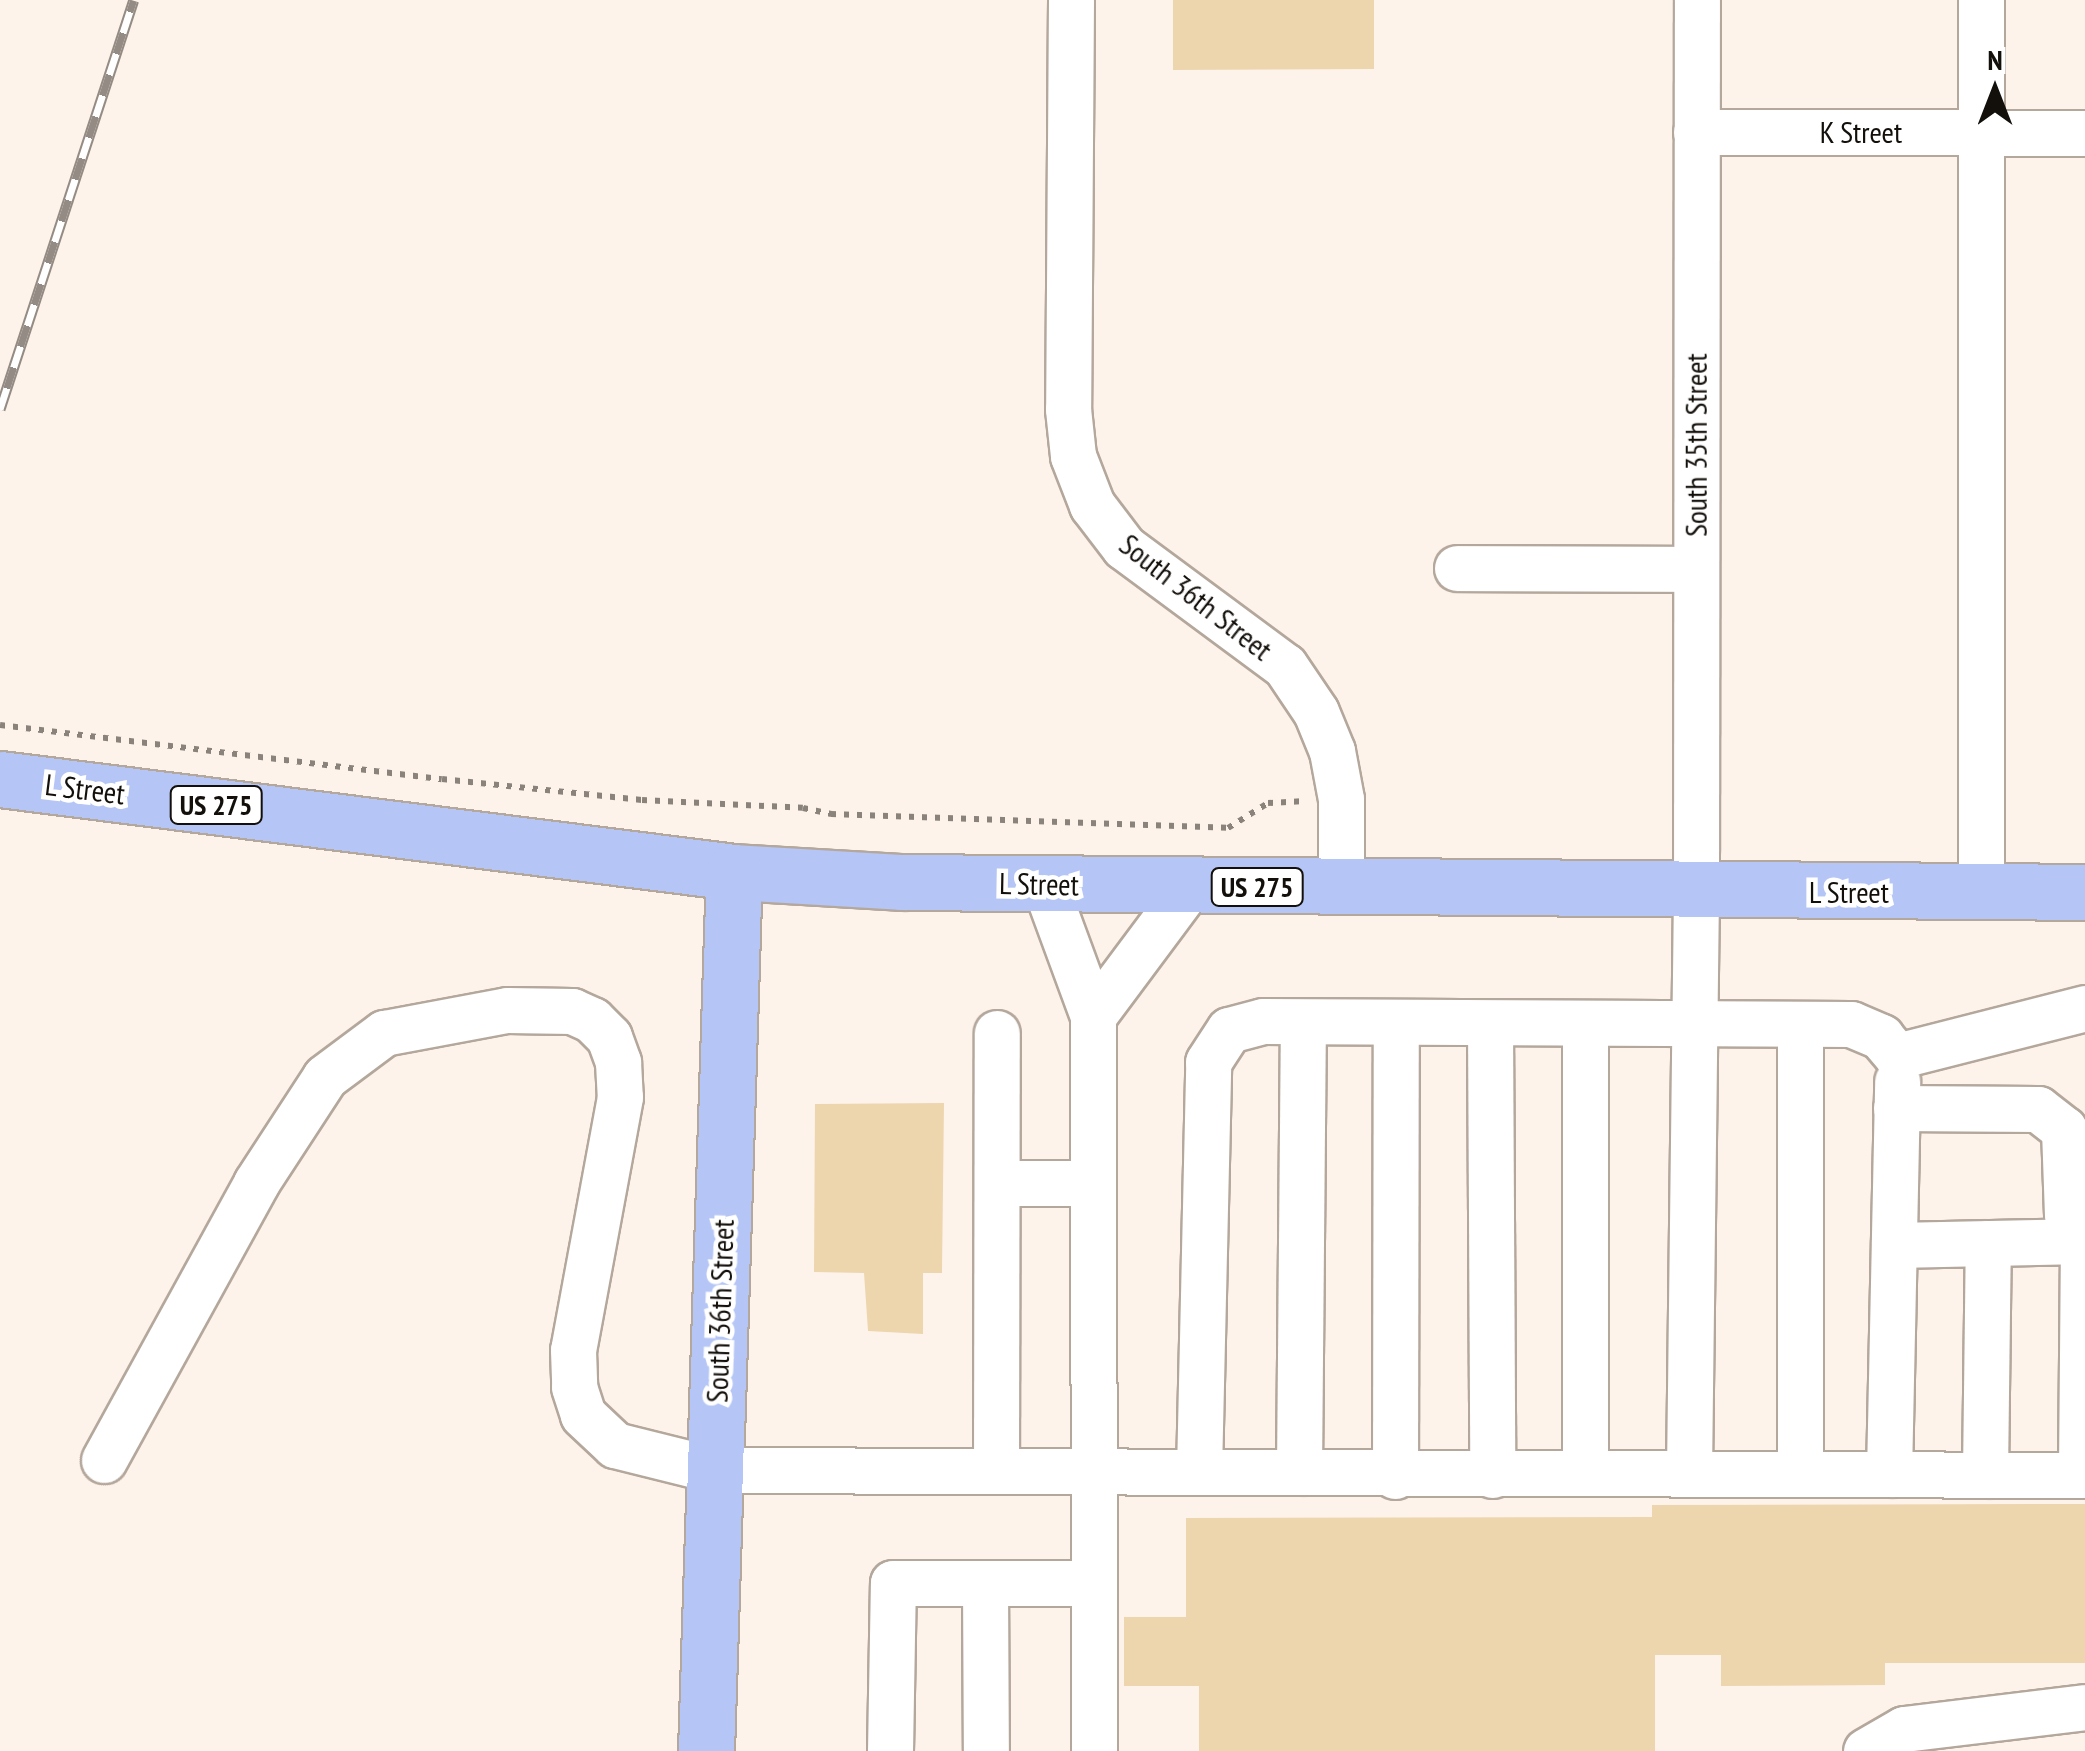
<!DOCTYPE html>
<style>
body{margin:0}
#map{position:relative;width:2085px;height:1751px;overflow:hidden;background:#fef3ea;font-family:"PT Sans Narrow",sans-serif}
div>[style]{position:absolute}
.building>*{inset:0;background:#edd5ae}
.path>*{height:6px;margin-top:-3px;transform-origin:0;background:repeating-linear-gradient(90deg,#8a837c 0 5px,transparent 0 13px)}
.roads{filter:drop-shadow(2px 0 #b4a79c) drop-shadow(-2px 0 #b4a79c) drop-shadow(0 2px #b4a79c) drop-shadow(0 -2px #b4a79c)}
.minor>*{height:45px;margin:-22.5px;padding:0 22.5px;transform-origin:22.5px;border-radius:22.5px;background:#fff}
.major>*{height:55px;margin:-27.5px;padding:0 27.5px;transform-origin:27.5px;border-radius:27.5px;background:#b5c5f5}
.rail>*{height:11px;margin-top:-5.5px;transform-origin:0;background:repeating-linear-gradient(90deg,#fff 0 22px,#938b84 0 44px);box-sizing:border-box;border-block:2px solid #938b84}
span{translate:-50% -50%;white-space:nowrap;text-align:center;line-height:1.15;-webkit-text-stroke:9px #fff;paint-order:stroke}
.shield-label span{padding:2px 8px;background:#fff;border:2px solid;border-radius:8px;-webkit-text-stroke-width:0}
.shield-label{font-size:28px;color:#130f0b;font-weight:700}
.street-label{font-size:30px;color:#130f0b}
.north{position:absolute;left:1945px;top:40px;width:100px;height:100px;-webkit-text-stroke:8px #fff;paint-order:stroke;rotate:0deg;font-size:28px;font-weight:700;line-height:40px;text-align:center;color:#130f0b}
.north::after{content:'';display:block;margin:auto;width:35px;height:45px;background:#130f0b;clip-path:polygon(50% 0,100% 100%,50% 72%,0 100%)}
</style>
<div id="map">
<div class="building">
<div style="clip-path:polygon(1173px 0,1374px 0,1374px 69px,1173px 70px)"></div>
<div style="clip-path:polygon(944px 1103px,942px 1273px,923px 1273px,923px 1334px,868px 1331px,864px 1273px,814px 1272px,815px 1104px)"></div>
<div style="clip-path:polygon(2085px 1504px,2085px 1663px,1885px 1663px,1885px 1685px,1721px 1686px,1721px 1655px,1655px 1655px,1655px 1751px,1199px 1751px,1199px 1686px,1124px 1686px,1124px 1617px,1186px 1617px,1186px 1518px,1652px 1517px,1652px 1505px)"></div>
</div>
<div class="path">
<div style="left:0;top:725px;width:445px;rotate:7deg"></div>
<div style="left:442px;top:779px;width:201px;rotate:6deg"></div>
<div style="left:642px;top:800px;width:161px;rotate:2.8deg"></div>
<div style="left:803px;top:808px;width:29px;rotate:12deg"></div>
<div style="left:831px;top:814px;width:397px;rotate:2deg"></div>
<div style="left:1228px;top:828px;width:47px;rotate:-32deg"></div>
<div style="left:1268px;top:803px;width:33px;rotate:-3deg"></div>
</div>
<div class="roads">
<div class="minor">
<div style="left:1071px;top:0;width:409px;rotate:90.4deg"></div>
<div style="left:1068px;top:409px;width:47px;rotate:83.9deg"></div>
<div style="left:1073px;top:456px;width:53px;rotate:68.8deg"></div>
<div style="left:1092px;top:505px;width:53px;rotate:52.7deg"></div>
<div style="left:1124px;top:547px;width:200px;rotate:36.5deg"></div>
<div style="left:1285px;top:666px;width:55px;rotate:56deg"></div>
<div style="left:1316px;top:712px;width:42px;rotate:67.7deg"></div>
<div style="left:1332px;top:751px;width:49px;rotate:79.4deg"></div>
<div style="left:1341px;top:799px;width:89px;rotate:90deg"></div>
<div style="left:1981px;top:0;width:892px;rotate:90deg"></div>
<div style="left:1696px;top:132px;width:389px;rotate:0.1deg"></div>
<div style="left:1457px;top:568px;width:239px;rotate:0.2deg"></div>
<div style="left:1044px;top:883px;width:142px;rotate:69.8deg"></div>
<div style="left:1093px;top:1016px;width:162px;rotate:-53.3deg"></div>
<div style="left:1093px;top:1016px;width:735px;rotate:89.92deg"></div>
<div style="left:1490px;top:1023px;width:452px;rotate:89.7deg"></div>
<div style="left:1585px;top:1024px;width:448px;rotate:90deg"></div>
<div style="left:1800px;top:1024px;width:450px;rotate:90deg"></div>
<div style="left:1896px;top:1108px;width:142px;rotate:0.4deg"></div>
<div style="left:2038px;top:1109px;width:33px;rotate:38deg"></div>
<div style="left:2064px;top:1129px;width:85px;rotate:88deg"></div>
<div style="left:2067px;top:1214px;width:31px;rotate:59deg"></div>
<div style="left:2083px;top:1241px;width:234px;rotate:90.5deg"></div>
<div style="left:997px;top:1183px;width:95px"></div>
<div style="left:1894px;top:1245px;width:191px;rotate:-1.2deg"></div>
<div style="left:104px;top:1460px;width:316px;rotate:-61.2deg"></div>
<div style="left:256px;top:1183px;width:126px;rotate:-56.9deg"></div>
<div style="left:325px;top:1077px;width:74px;rotate:-36.7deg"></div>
<div style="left:384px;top:1033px;width:125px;rotate:-10.6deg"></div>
<div style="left:507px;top:1010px;width:65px;rotate:0.9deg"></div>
<div style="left:572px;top:1011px;width:22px;rotate:24deg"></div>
<div style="left:592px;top:1020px;width:24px;rotate:45deg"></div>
<div style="left:609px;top:1037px;width:27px;rotate:70deg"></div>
<div style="left:618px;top:1062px;width:35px;rotate:87deg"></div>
<div style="left:620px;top:1097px;width:257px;rotate:100.5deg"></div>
<div style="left:573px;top:1350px;width:37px;rotate:88deg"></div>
<div style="left:574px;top:1387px;width:29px;rotate:72deg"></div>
<div style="left:583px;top:1415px;width:44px;rotate:43.2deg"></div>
<div style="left:615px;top:1445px;width:103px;rotate:14deg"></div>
<div style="left:715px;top:1470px;width:1370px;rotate:0.21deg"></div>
<div style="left:996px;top:1471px;width:438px;rotate:-89.9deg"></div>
<div style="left:1199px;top:1472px;width:410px;rotate:-88.7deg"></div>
<div style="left:1208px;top:1062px;width:38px;rotate:-57deg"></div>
<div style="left:1229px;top:1030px;width:35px;rotate:-15deg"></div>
<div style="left:1263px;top:1021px;width:588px;rotate:0.29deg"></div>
<div style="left:1851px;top:1024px;width:33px;rotate:23deg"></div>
<div style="left:1881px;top:1037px;width:25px;rotate:50deg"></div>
<div style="left:1897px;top:1056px;width:194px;rotate:-14.3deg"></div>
<div style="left:1299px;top:1472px;width:450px;rotate:-89.5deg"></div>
<div style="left:1689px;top:1473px;width:582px;rotate:-89.31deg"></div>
<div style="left:1696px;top:891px;width:891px;rotate:-89.94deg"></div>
<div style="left:1889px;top:1474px;width:393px;rotate:-88.8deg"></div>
<div style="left:1985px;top:1475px;width:232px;rotate:-89.3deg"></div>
<div style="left:1395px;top:1476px;width:454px;rotate:-89.9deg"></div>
<div style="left:985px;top:1583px;width:168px;rotate:89.7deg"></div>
<div style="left:890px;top:1751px;width:168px;rotate:-89deg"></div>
<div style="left:893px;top:1583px;width:199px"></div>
<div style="left:1866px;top:1751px;width:44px;rotate:-30.1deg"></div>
<div style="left:1904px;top:1729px;width:182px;rotate:-6.9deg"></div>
</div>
<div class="major">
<div style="left:0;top:779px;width:740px;rotate:7.22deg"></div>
<div style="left:734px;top:872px;width:168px;rotate:3.4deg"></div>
<div style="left:902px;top:882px;width:1183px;rotate:0.48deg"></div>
<div style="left:706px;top:1751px;width:879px;rotate:-88.18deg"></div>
</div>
</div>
<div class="rail">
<div style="left:0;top:409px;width:430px;rotate:-71.9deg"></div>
</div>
<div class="shield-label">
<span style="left:216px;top:805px">US 275</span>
<span style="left:1257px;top:887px">US 275</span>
</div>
<div class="street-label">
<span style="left:1861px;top:132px">K Street</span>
<span style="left:1696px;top:445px;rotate:-90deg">South 35th Street</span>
<span style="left:1196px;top:597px;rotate:38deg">South 36th Street</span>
<span style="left:85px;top:789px;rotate:7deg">L Street</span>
<span style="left:1039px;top:884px;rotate:1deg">L Street</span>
<span style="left:1849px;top:892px">L Street</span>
<span style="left:720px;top:1311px;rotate:-88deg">South 36th Street</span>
</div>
<div class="north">N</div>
</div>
